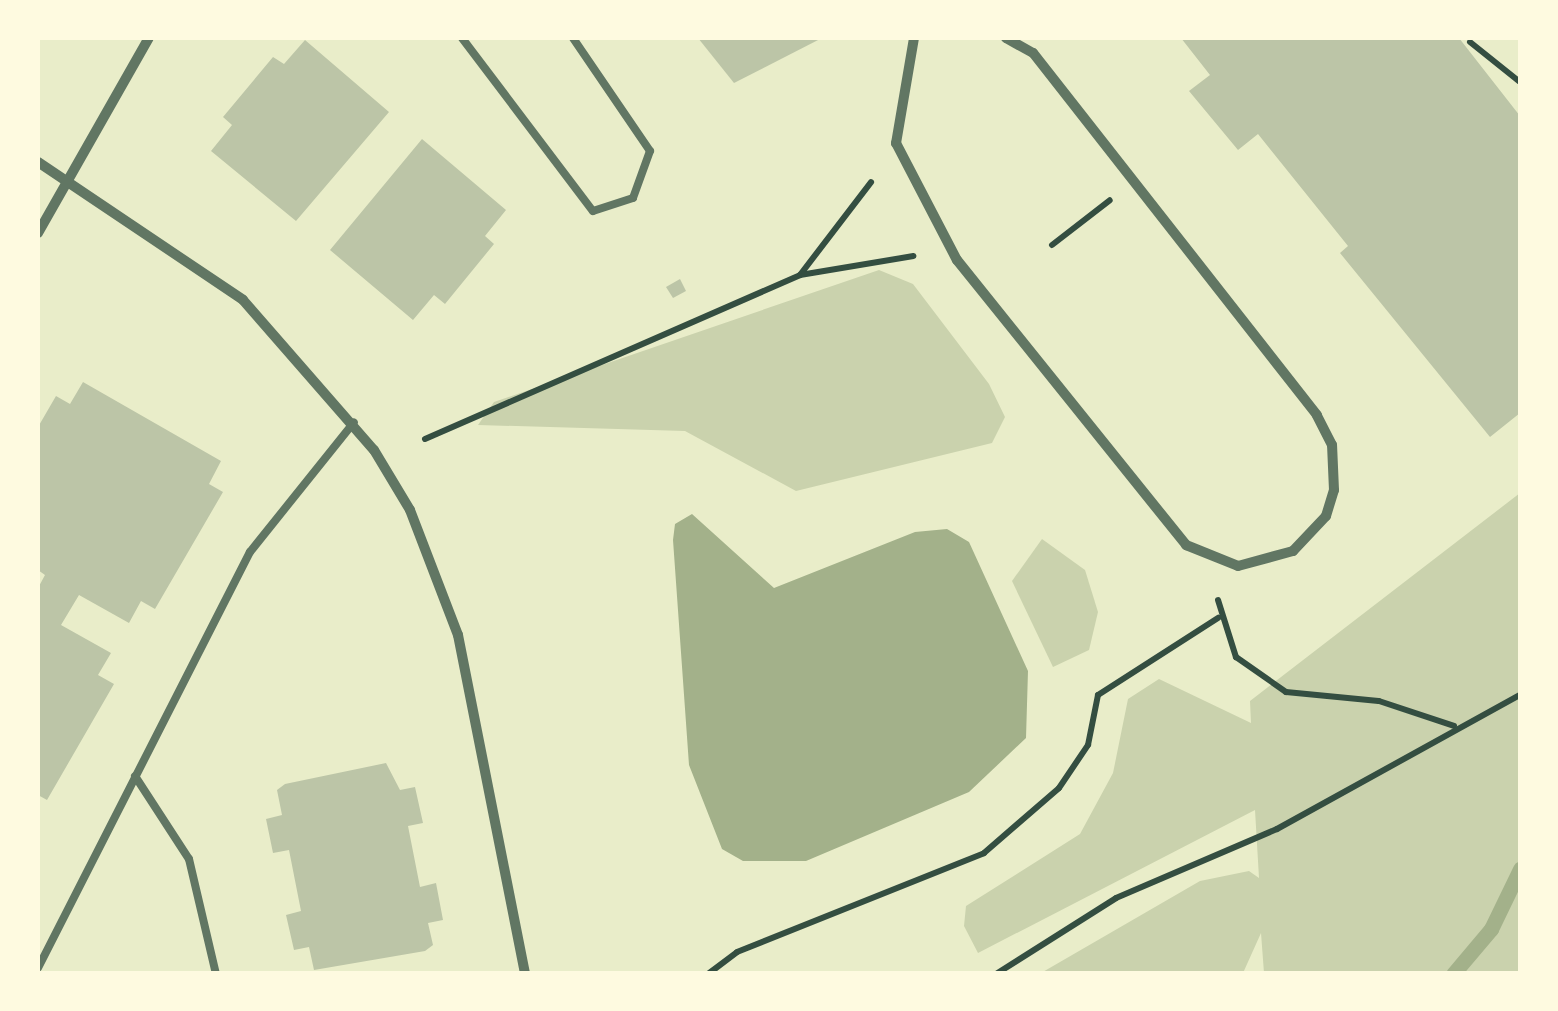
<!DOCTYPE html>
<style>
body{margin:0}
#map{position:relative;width:1558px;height:1011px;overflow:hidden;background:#e9edc9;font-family:Mulish,sans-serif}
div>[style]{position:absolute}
.green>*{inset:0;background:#cad2ad}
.water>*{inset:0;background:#a3b18a}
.stream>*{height:15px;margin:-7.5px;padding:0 7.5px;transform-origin:7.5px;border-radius:7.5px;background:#a3b18a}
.building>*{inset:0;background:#bcc5a7}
.path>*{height:6px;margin:-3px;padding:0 3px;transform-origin:3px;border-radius:3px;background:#344e41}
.service>*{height:8px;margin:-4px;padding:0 4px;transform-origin:4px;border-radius:4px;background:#617663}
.minor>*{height:10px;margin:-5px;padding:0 5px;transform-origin:5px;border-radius:5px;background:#617663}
span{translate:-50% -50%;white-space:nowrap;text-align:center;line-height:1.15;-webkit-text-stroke:8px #fefae0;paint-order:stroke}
.frame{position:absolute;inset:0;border:40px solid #fefae0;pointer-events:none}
</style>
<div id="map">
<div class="green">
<div style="clip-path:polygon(879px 270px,913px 284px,989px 384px,1005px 417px,992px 443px,796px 491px,685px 431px,478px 425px,494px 402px)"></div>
<div style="clip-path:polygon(1520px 493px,1520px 973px,1264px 973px,1261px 933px,1243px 973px,1041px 973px,1200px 881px,1249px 871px,1259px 878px,1255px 810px,978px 953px,964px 926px,966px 906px,1080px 834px,1113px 773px,1128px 699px,1159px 679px,1251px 723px,1250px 701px)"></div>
<div style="clip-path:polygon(1042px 539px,1085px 570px,1098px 612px,1089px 650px,1053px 667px,1012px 581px)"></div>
</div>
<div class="water">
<div style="clip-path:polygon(692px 514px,774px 588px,915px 532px,947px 529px,969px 542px,1028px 671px,1026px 738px,969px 792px,806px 861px,743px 861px,722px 849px,689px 765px,673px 540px,675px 524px)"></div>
</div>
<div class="stream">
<div style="left:1453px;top:974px;width:59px;rotate:-49.8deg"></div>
<div style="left:1491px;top:929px;width:67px;rotate:-64.2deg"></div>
</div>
<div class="building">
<div style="clip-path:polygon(698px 38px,822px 38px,734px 83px)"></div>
<div style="clip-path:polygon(1181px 38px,1459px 38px,1520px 116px,1520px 413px,1490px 437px,1340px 253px,1348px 246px,1258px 134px,1238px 150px,1189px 91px,1210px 75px)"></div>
<div style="clip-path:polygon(305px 40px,389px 112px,296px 221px,211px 151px,232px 125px,223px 117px,273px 57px,284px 64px)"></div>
<div style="clip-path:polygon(422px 139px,506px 210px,485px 236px,494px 244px,445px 304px,434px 295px,413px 320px,330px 250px)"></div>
<div style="clip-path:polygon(680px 279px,686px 291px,673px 298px,666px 287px)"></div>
<div style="clip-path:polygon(83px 382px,221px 461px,209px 484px,223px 492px,155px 609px,141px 601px,129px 623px,79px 595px,61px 625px,111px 653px,98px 675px,114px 684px,47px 800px,38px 795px,38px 588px,45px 575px,38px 570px,38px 427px,56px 396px,70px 404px)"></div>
<div style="clip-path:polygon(386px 763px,400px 790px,415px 787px,423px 823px,408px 826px,420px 887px,436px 883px,443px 920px,428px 923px,433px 945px,425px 951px,314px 970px,309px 947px,294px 950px,286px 915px,301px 911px,289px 850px,273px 853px,266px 819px,282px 815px,277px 790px,285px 784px)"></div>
</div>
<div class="path">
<div style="left:1470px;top:42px;width:64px;rotate:38.7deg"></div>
<div style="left:1052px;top:245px;width:73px;rotate:-37.8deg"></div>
<div style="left:800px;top:275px;width:117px;rotate:-52.6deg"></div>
<div style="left:425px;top:439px;width:409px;rotate:-23.6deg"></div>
<div style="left:800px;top:275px;width:115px;rotate:-9.5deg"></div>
<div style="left:1218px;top:600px;width:60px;rotate:72.5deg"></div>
<div style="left:1236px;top:657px;width:61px;rotate:35deg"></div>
<div style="left:1286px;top:692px;width:93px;rotate:5.5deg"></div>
<div style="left:1379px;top:701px;width:79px;rotate:18.4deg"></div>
<div style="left:708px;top:974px;width:36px;rotate:-37deg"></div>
<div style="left:737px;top:952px;width:266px;rotate:-21.8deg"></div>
<div style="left:984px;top:853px;width:99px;rotate:-40.9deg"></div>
<div style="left:1059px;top:788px;width:52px;rotate:-56deg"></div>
<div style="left:1088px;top:745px;width:51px;rotate:-78.7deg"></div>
<div style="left:1098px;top:695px;width:143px;rotate:-32.7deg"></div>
<div style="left:996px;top:974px;width:142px;rotate:-32.3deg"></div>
<div style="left:1116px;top:898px;width:175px;rotate:-23.2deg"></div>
<div style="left:1277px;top:829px;width:277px;rotate:-28.9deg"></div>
</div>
<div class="service">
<div style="left:462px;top:38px;width:217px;rotate:52.9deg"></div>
<div style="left:593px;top:211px;width:42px;rotate:-18deg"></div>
<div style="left:633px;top:198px;width:50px;rotate:-70.1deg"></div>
<div style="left:650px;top:151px;width:137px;rotate:-124.3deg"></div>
<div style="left:135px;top:776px;width:99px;rotate:57deg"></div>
<div style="left:189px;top:859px;width:118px;rotate:76.8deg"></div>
<div style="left:38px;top:968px;width:467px;rotate:-63deg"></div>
<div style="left:250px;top:552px;width:166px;rotate:-51.3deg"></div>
</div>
<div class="minor">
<div style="left:914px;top:38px;width:107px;rotate:99.7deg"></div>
<div style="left:896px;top:143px;width:132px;rotate:62.5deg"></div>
<div style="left:957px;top:260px;width:366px;rotate:51.2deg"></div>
<div style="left:1186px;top:545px;width:56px;rotate:22deg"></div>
<div style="left:1238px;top:566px;width:57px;rotate:-15.3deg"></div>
<div style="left:1293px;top:551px;width:48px;rotate:-46.7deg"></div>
<div style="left:1326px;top:516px;width:27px;rotate:-73deg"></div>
<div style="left:1334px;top:490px;width:45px;rotate:-92.5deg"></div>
<div style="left:1332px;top:445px;width:34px;rotate:-117deg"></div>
<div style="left:1317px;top:415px;width:460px;rotate:-128.1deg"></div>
<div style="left:1033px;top:53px;width:31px;rotate:-151deg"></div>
<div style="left:38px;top:162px;width:247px;rotate:33.9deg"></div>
<div style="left:243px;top:300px;width:199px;rotate:48.9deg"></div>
<div style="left:374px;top:450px;width:70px;rotate:59deg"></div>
<div style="left:410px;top:510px;width:134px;rotate:69deg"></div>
<div style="left:458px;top:635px;width:346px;rotate:78.8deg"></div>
<div style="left:38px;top:233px;width:224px;rotate:-60.4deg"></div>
</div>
<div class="frame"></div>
</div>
